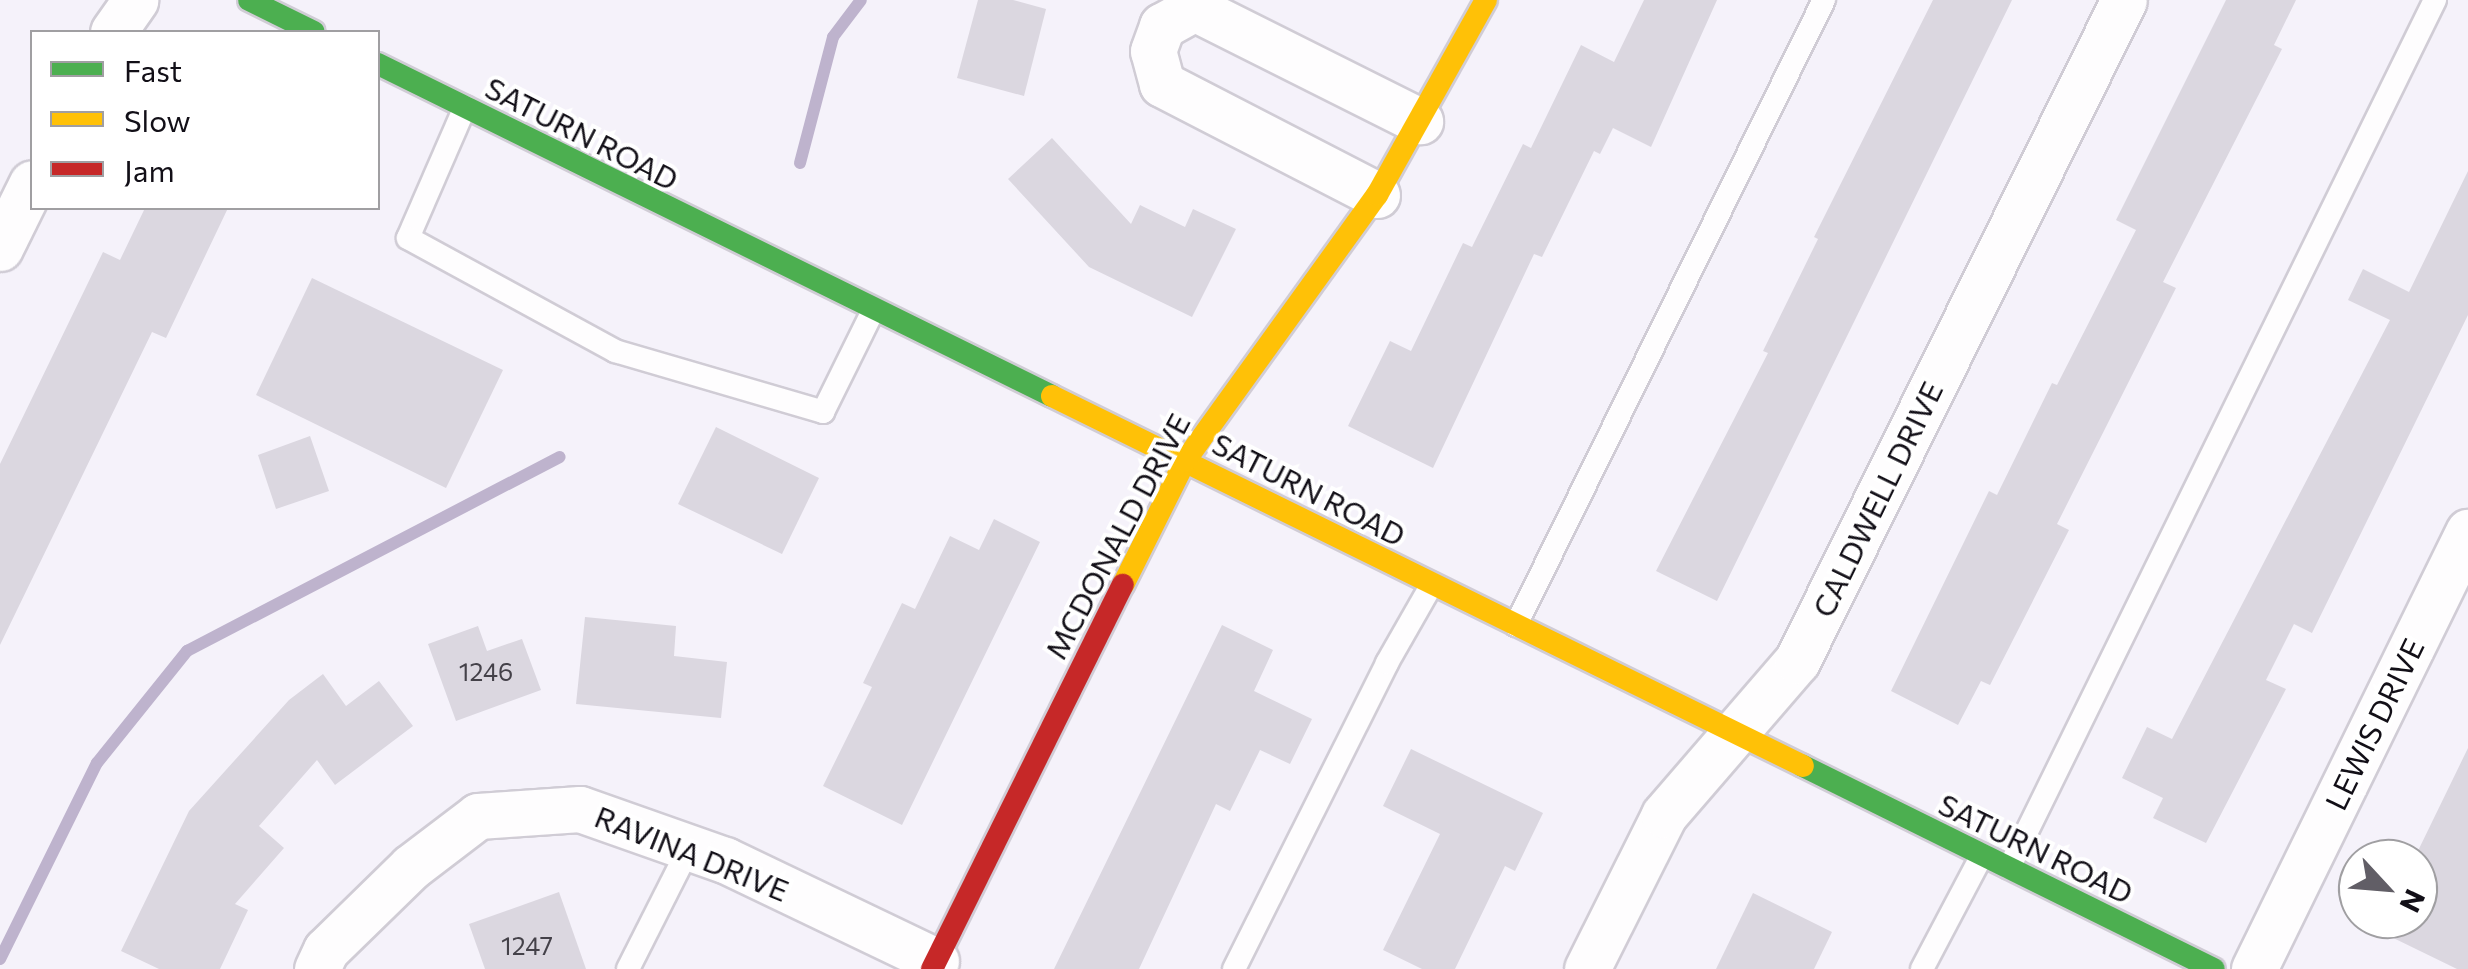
<!DOCTYPE html>
<style>
body{margin:0}
#map{position:relative;width:2468px;height:969px;overflow:hidden;background:#f5f2fa;font-family:Commissioner,sans-serif}
div>[style]{position:absolute}
.stream>*{height:12px;margin:-6px;padding:0 6px;transform-origin:6px;border-radius:6px;background:#beb3cd}
.building>*{inset:0;background:#dbd7e0}
.roads{filter:drop-shadow(2px 0 #d0ccd5) drop-shadow(-2px 0 #d0ccd5) drop-shadow(0 2px #d0ccd5) drop-shadow(0 -2px #d0ccd5)}
.lane>*{height:22px;margin:-11px;padding:0 11px;transform-origin:11px;border-radius:11px;background:#fefdfe}
.street>*{height:45px;margin:-22.5px;padding:0 22.5px;transform-origin:22.5px;border-radius:22.5px;background:#fefdfe}
.fast>*{height:22px;margin:-11px;padding:0 11px;transform-origin:11px;border-radius:11px;background:#4caf50}
.slow>*{height:22px;margin:-11px;padding:0 11px;transform-origin:11px;border-radius:11px;background:#ffc107}
.jam>*{height:22px;margin:-11px;padding:0 11px;transform-origin:11px;border-radius:11px;background:#c62828}
span{translate:-50% -50%;white-space:nowrap;text-align:center;line-height:1.15;-webkit-text-stroke:8px #fff;paint-order:stroke}
.number-label{font-size:25px;color:#444149}
.number-label span{-webkit-text-stroke-width:0}
.street-label{font-size:30px;color:#120f17}
.legend{position:absolute;left:30px;top:30px;width:350px;height:180px;box-sizing:border-box;background:#fff;border:2px solid #a09fa2;margin:0;padding:12px 18px;list-style:none;font-size:30px;color:#120f17}
.legend li{display:flex;align-items:center;gap:20px;height:50px}
.legend b{width:50px;border:2px solid #a09fa2}
.north{position:absolute;left:2338px;top:839px;width:100px;height:100px;box-sizing:border-box;background:#fff;border:2px solid #a09fa2;border-radius:50%;rotate:116deg;font-size:28px;font-weight:700;line-height:40px;text-align:center;color:#120f17}
.north::after{content:'';display:block;margin:auto;width:35px;height:45px;background:#615e66;clip-path:polygon(50% 0,100% 100%,50% 72%,0 100%)}
</style>
<div id="map">
<div class="stream">
<div style="left:800px;top:163px;width:130px;rotate:-75.3deg"></div>
<div style="left:833px;top:37px;width:46px;rotate:-52.9deg"></div>
<div style="left:0;top:959px;width:219px;rotate:-63.7deg"></div>
<div style="left:97px;top:763px;width:144px;rotate:-51.2deg"></div>
<div style="left:187px;top:651px;width:420px;rotate:-27.5deg"></div>
</div>
<div class="building">
<div style="clip-path:polygon(978px 0,1013px 0,1046px 9px,1024px 96px,957px 78px)"></div>
<div style="clip-path:polygon(1644px 0,1717px 0,1651px 147px,1613px 128px,1600px 154px,1594px 151px,1542px 257px,1534px 254px,1433px 468px,1348px 426px,1390px 341px,1411px 351px,1463px 243px,1472px 247px,1523px 144px,1531px 148px,1581px 45px,1614px 62px)"></div>
<div style="clip-path:polygon(1933px 0,2012px 0,1717px 601px,1656px 571px,1768px 353px,1763px 351px,1818px 239px,1814px 237px)"></div>
<div style="clip-path:polygon(2226px 0,2296px 0,2274px 45px,2282px 49px,2163px 282px,2176px 288px,2057px 524px,2069px 530px,1990px 685px,1981px 681px,1958px 725px,1891px 691px,1989px 491px,1997px 495px,2052px 383px,2057px 385px,2136px 230px,2116px 220px)"></div>
<div style="clip-path:polygon(1052px 138px,1131px 224px,1140px 205px,1185px 227px,1193px 209px,1236px 229px,1192px 317px,1089px 267px,1008px 179px)"></div>
<div style="clip-path:polygon(2468px 171px,2468px 315px,2312px 633px,2294px 624px,2266px 680px,2286px 689px,2206px 843px,2153px 818px,2163px 798px,2122px 778px,2147px 727px,2172px 739px,2390px 320px,2348px 300px,2363px 269px,2409px 292px)"></div>
<div style="clip-path:polygon(145px 208px,228px 208px,166px 338px,152px 332px,0 645px,0 464px,103px 252px,120px 260px)"></div>
<div style="clip-path:polygon(312px 278px,503px 370px,446px 488px,256px 395px)"></div>
<div style="clip-path:polygon(716px 427px,819px 478px,782px 554px,678px 504px)"></div>
<div style="clip-path:polygon(310px 436px,329px 491px,276px 509px,258px 455px)"></div>
<div style="clip-path:polygon(994px 519px,1040px 542px,902px 825px,823px 786px,872px 687px,863px 683px,902px 603px,915px 609px,950px 536px,979px 550px)"></div>
<div style="clip-path:polygon(585px 617px,676px 626px,674px 656px,727px 662px,721px 718px,576px 704px)"></div>
<div style="clip-path:polygon(1222px 625px,1273px 650px,1254px 691px,1312px 719px,1290px 764px,1260px 750px,1230px 811px,1216px 804px,1139px 969px,1054px 969px)"></div>
<div style="clip-path:polygon(478px 626px,487px 651px,522px 639px,541px 690px,456px 721px,428px 644px)"></div>
<div style="clip-path:polygon(323px 674px,346px 706px,379px 681px,413px 726px,335px 785px,317px 760px,259px 826px,284px 848px,235px 904px,248px 910px,220px 969px,159px 969px,121px 951px,189px 811px,289px 700px)"></div>
<div style="clip-path:polygon(2468px 748px,2468px 969px,2457px 969px,2379px 931px,2384px 919px,2418px 919px,2418px 859px,2414px 859px)"></div>
<div style="clip-path:polygon(1411px 749px,1543px 813px,1515px 871px,1505px 866px,1455px 969px,1422px 969px,1383px 950px,1440px 834px,1383px 806px)"></div>
<div style="clip-path:polygon(559px 892px,586px 969px,485px 969px,469px 924px)"></div>
<div style="clip-path:polygon(1753px 893px,1832px 932px,1814px 969px,1716px 969px)"></div>
</div>
<div class="roads">
<div class="lane">
<div style="left:465px;top:107px;width:143px;rotate:113.5deg"></div>
<div style="left:408px;top:238px;width:236px;rotate:28.6deg"></div>
<div style="left:615px;top:351px;width:217px;rotate:16.3deg"></div>
<div style="left:823px;top:412px;width:113px;rotate:-63.7deg"></div>
<div style="left:1516px;top:625px;width:697px;rotate:-63.77deg"></div>
<div style="left:2009px;top:868px;width:967px;rotate:-63.86deg"></div>
<div style="left:628px;top:969px;width:136px;rotate:-63.2deg"></div>
<div style="left:1234px;top:969px;width:342px;rotate:-63.4deg"></div>
<div style="left:1387px;top:663px;width:91px;rotate:-60.3deg"></div>
<div style="left:1922px;top:969px;width:129px;rotate:-62.2deg"></div>
</div>
<div class="street">
<div style="left:113px;top:32px;width:39px;rotate:-55deg"></div>
<div style="left:1377px;top:195px;width:242px;rotate:-152.7deg"></div>
<div style="left:1162px;top:84px;width:34px;rotate:-105deg"></div>
<div style="left:1153px;top:51px;width:27px;rotate:-70deg"></div>
<div style="left:1162px;top:26px;width:37px;rotate:-29deg"></div>
<div style="left:1194px;top:8px;width:253px;rotate:26.6deg"></div>
<div style="left:0;top:248px;width:72px;rotate:-63.8deg"></div>
<div style="left:317px;top:969px;width:21px;rotate:-65deg"></div>
<div style="left:326px;top:950px;width:119px;rotate:-44.3deg"></div>
<div style="left:411px;top:867px;width:84px;rotate:-37.3deg"></div>
<div style="left:478px;top:816px;width:102px;rotate:-3.9deg"></div>
<div style="left:580px;top:809px;width:154px;rotate:19.4deg"></div>
<div style="left:725px;top:860px;width:234px;rotate:25.6deg"></div>
<div style="left:1587px;top:969px;width:172px;rotate:-63.4deg"></div>
<div style="left:1664px;top:815px;width:203px;rotate:-49.2deg"></div>
<div style="left:1797px;top:661px;width:737px;rotate:-63.68deg"></div>
<div style="left:2254px;top:969px;width:487px;rotate:-63.9deg"></div>
</div>
<div class="fast">
<div style="left:249px;top:0;width:72px;rotate:26.2deg"></div>
<div style="left:378px;top:64px;width:751px;rotate:26.22deg"></div>
<div style="left:1803px;top:766px;width:458px;rotate:26.3deg"></div>
</div>
<div class="slow">
<div style="left:1052px;top:396px;width:837px;rotate:26.23deg"></div>
<div style="left:1123px;top:585px;width:139px;rotate:-63.4deg"></div>
<div style="left:1185px;top:461px;width:328px;rotate:-54.2deg"></div>
<div style="left:1377px;top:195px;width:223px;rotate:-60.8deg"></div>
</div>
<div class="jam">
<div style="left:932px;top:969px;width:429px;rotate:-63.6deg"></div>
</div>
</div>
<div class="number-label">
<span style="left:486px;top:671px">1246</span>
<span style="left:527px;top:945px">1247</span>
</div>
<div class="street-label">
<span style="left:582px;top:133px;rotate:27deg">SATURN ROAD</span>
<span style="left:1309px;top:489px;rotate:27deg">SATURN ROAD</span>
<span style="left:1877px;top:499px;rotate:-64deg">CALDWELL DRIVE</span>
<span style="left:1117px;top:536px;rotate:-62deg">MCDONALD DRIVE</span>
<span style="left:2374px;top:724px;rotate:-64deg">LEWIS DRIVE</span>
<span style="left:2036px;top:848px;rotate:26deg">SATURN ROAD</span>
<span style="left:692px;top:853px;rotate:22deg">RAVINA DRIVE</span>
</div>
<ul class="legend">
<li><b style="height:12px;background:#4caf50"></b>Fast</li>
<li><b style="height:12px;background:#ffc107"></b>Slow</li>
<li><b style="height:12px;background:#c62828"></b>Jam</li>
</ul>
<div class="north">N</div>
</div>
